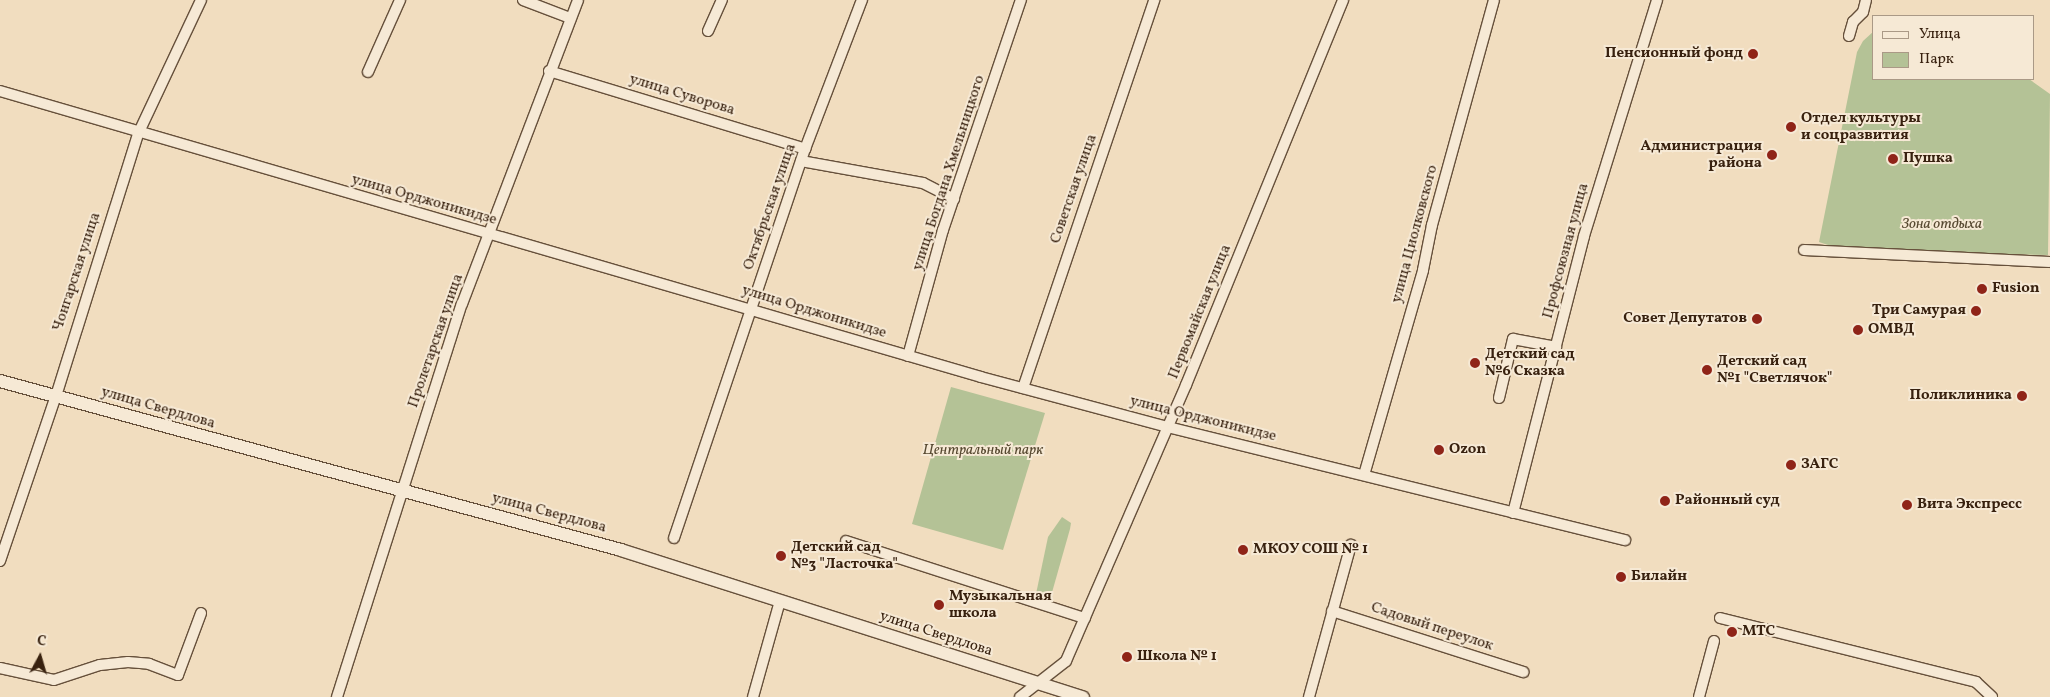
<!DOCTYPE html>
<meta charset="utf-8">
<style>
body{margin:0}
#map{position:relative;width:2050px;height:697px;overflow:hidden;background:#f1ddbf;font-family:Vollkorn,serif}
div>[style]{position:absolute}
.green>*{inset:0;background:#b4c296}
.roads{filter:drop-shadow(1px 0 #66503b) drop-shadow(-1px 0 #66503b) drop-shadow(0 1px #66503b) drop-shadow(0 -1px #66503b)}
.minor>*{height:10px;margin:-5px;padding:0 5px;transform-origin:5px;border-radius:5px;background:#f6e9d5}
.tertiary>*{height:12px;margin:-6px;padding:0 6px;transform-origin:6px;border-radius:6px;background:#f6e9d5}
.dots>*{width:14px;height:14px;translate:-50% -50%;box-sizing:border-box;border:2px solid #f6e9d5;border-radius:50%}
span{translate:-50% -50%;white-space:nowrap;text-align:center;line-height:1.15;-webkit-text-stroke:4px #f6e9d5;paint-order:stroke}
.poi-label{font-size:15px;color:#38210f;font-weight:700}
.right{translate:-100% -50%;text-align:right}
.left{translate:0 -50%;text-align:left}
.street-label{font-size:15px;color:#38210f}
.park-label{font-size:15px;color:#574931;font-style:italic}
.legend{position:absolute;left:1872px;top:15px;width:162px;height:65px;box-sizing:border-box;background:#f6e9d5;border:1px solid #aa9986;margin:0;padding:6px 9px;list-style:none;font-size:15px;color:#38210f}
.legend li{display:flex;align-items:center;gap:10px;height:25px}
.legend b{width:25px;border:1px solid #aa9986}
.north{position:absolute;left:15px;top:632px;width:50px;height:50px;-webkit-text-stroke:4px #f6e9d5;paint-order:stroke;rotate:6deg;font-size:14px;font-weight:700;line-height:20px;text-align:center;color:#38210f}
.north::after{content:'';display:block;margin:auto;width:18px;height:22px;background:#38210f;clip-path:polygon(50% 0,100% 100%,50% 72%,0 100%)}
</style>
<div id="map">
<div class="green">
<div style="clip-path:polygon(1874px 31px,1874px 79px,2029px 79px,2050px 94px,2048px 255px,1821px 250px,1828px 245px,1819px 242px,1857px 52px,1863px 41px)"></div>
<div style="clip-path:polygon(951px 387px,1045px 413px,1003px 550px,912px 524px)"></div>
<div style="clip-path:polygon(1062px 517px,1071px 523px,1070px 529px,1049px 603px,1037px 600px,1036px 594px,1048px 537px)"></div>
</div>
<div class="roads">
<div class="minor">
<div style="left:523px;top:0;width:50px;rotate:21deg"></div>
<div style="left:708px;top:31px;width:34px;rotate:-66deg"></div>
<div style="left:1849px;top:36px;width:15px;rotate:-74deg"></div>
<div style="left:1853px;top:22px;width:14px;rotate:-45deg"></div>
<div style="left:1863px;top:12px;width:12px;rotate:-76deg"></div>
<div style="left:549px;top:71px;width:268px;rotate:16.9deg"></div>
<div style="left:368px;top:72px;width:79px;rotate:-66deg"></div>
<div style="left:0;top:91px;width:1022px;rotate:16.25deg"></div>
<div style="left:981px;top:377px;width:194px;rotate:15deg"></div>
<div style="left:1168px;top:427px;width:471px;rotate:13.9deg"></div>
<div style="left:801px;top:161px;width:124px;rotate:10.2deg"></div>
<div style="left:923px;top:183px;width:35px;rotate:27deg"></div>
<div style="left:1804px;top:250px;width:246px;rotate:2.8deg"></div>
<div style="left:908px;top:356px;width:131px;rotate:-74.5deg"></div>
<div style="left:943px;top:230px;width:243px;rotate:-71.3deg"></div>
<div style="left:1023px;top:388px;width:410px;rotate:-71.3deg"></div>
<div style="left:1499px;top:398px;width:61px;rotate:-76.7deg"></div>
<div style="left:1513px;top:339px;width:44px;rotate:10.5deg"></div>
<div style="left:1364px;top:475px;width:213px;rotate:-73.9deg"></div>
<div style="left:1423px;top:270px;width:46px;rotate:-78.7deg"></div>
<div style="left:1432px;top:225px;width:233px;rotate:-74.6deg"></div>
<div style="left:1513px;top:513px;width:286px;rotate:-75.6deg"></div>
<div style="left:1584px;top:236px;width:247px;rotate:-72.8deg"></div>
<div style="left:674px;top:538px;width:410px;rotate:-71.4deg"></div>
<div style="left:805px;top:149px;width:160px;rotate:-69.1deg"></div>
<div style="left:846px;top:541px;width:251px;rotate:17.9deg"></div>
<div style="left:0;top:561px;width:174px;rotate:-71.3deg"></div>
<div style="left:56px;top:396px;width:275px;rotate:-72.6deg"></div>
<div style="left:138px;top:134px;width:148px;rotate:-64.8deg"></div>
<div style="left:1332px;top:611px;width:201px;rotate:17.7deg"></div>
<div style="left:1720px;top:618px;width:264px;rotate:14deg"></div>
<div style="left:1976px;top:682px;width:22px;rotate:43deg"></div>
<div style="left:0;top:668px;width:55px;rotate:12.5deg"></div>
<div style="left:54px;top:680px;width:48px;rotate:-18.1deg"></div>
<div style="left:100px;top:665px;width:28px;rotate:-6deg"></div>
<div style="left:128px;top:662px;width:21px;rotate:5deg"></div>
<div style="left:149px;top:664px;width:31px;rotate:21deg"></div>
<div style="left:178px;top:675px;width:66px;rotate:-69.6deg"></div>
<div style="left:337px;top:697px;width:412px;rotate:-72.4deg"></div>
<div style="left:462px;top:304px;width:325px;rotate:-69.1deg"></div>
<div style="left:753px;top:697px;width:100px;rotate:-74.3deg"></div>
<div style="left:1020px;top:697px;width:58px;rotate:-38deg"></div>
<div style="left:1066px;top:661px;width:301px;rotate:-66.5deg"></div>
<div style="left:1186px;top:385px;width:416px;rotate:-67.8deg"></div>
<div style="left:1309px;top:697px;width:158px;rotate:-74.6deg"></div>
<div style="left:1699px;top:697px;width:58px;rotate:-75deg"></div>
</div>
<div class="tertiary">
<div style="left:0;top:381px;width:644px;rotate:15.22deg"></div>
<div style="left:621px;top:550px;width:485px;rotate:17.7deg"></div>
</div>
</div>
<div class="dots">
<div style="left:1753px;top:54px;background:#8f2418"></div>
<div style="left:1791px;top:127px;background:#8f2418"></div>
<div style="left:1772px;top:155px;background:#8f2418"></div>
<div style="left:1893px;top:159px;background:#8f2418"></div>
<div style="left:1982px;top:289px;background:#8f2418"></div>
<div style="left:1976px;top:311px;background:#8f2418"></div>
<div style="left:1757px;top:319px;background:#8f2418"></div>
<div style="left:1858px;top:330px;background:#8f2418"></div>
<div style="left:1475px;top:363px;background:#8f2418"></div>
<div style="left:1707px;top:370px;background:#8f2418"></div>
<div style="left:2022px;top:396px;background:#8f2418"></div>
<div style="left:1439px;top:450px;background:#8f2418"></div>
<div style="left:1791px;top:465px;background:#8f2418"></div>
<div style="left:1665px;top:501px;background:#8f2418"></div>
<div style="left:1907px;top:505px;background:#8f2418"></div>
<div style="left:1243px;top:550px;background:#8f2418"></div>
<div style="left:781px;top:556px;background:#8f2418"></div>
<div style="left:1621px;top:577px;background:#8f2418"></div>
<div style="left:939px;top:605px;background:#8f2418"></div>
<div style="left:1732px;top:632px;background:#8f2418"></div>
<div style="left:1127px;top:657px;background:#8f2418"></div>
</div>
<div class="poi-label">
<span class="right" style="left:1743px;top:54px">Пенсионный фонд</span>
<span class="left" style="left:1801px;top:127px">Отдел культуры<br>и соцразвития</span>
<span class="right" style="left:1762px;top:155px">Администрация<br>района</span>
<span class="left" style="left:1903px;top:159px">Пушка</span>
<span class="left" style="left:1992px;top:289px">Fusion</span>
<span class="right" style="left:1966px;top:311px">Три Самурая</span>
<span class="right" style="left:1747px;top:319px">Совет Депутатов</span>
<span class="left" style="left:1868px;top:330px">ОМВД</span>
<span class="left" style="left:1485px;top:363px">Детский сад<br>№6 Сказка</span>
<span class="left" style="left:1717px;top:370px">Детский сад<br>№1 "Светлячок"</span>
<span class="right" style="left:2012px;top:396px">Поликлиника</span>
<span class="left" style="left:1449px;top:450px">Ozon</span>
<span class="left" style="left:1801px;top:465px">ЗАГС</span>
<span class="left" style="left:1675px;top:501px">Районный суд</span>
<span class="left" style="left:1917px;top:505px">Вита Экспресс</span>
<span class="left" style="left:791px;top:556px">Детский сад<br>№3 "Ласточка"</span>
<span class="left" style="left:1253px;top:550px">МКОУ СОШ № 1</span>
<span class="left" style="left:1631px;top:577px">Билайн</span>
<span class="left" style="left:949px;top:605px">Музыкальная<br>школа</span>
<span class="left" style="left:1742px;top:632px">МТС</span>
<span class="left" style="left:1137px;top:657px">Школа № 1</span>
</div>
<div class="street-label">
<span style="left:682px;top:95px;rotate:17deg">улица Суворова</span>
<span style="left:949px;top:173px;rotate:-72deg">улица Богдана Хмельницкого</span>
<span style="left:1074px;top:189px;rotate:-71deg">Советская улица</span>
<span style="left:424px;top:200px;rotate:16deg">улица Орджоникидзе</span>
<span style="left:770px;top:207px;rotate:-71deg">Октябрьская улица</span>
<span style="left:1415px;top:234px;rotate:-75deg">улица Циолковского</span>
<span style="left:1566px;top:251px;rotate:-75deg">Профсоюзная улица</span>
<span style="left:77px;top:272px;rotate:-72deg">Чонгарская улица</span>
<span style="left:814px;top:312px;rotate:17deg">улица Орджоникидзе</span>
<span style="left:1200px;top:312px;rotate:-68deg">Первомайская улица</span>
<span style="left:436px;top:341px;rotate:-71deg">Пролетарская улица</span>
<span style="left:158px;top:408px;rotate:16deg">улица Свердлова</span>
<span style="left:1203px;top:419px;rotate:14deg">улица Орджоникидзе</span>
<span style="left:549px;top:513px;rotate:15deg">улица Свердлова</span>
<span style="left:1432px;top:627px;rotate:18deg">Садовый переулок</span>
<span style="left:936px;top:634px;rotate:18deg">улица Свердлова</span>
</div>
<div class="park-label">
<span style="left:1942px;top:225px">Зона отдыха</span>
<span style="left:983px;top:451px">Центральный парк</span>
</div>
<ul class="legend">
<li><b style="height:6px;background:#f6e9d5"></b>Улица</li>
<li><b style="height:14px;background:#b4c296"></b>Парк</li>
</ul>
<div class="north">С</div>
</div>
